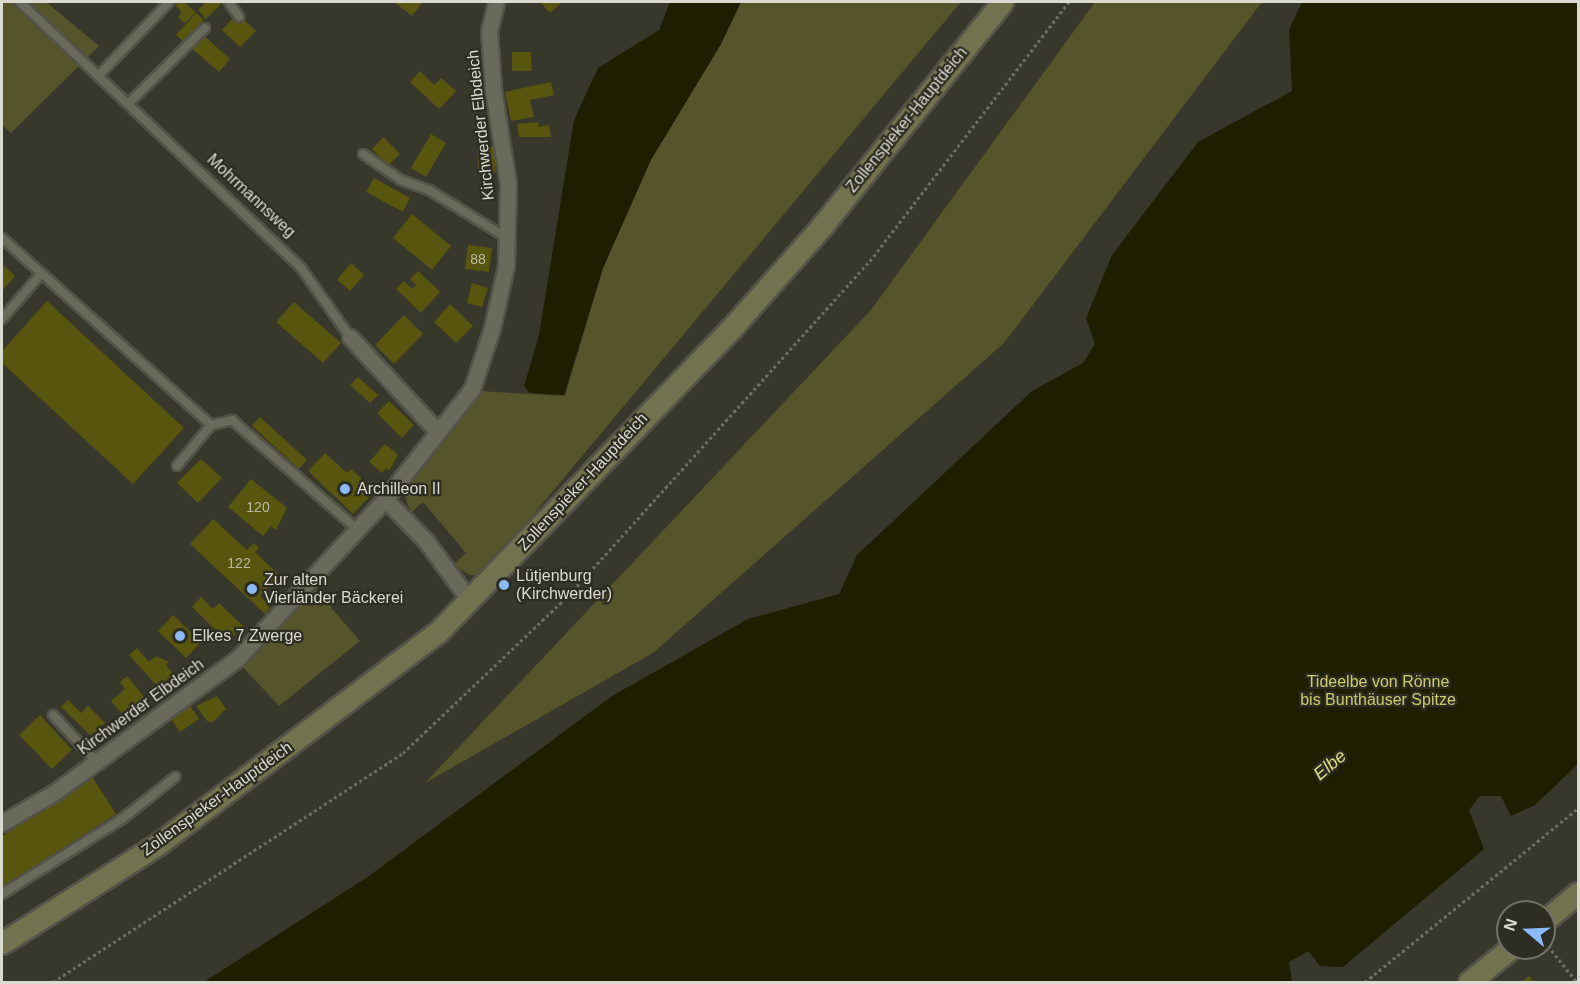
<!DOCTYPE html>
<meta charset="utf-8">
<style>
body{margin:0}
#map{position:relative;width:1580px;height:984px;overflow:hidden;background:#37372b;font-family:Helvetica,sans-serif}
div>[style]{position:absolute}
.green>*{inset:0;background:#55542a}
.water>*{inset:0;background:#201e00}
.building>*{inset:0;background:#58550e}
.path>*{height:3px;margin-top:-1.5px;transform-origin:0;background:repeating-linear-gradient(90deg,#6d6d63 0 3px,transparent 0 6px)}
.roads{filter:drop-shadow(2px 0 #535349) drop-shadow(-2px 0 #535349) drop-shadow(0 2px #535349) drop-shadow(0 -2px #535349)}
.lane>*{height:8px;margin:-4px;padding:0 4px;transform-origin:4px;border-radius:4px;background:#69695c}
.street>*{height:15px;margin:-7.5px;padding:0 7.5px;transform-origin:7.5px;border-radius:7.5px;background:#69695c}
.secondary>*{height:21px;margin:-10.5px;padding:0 10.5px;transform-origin:10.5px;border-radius:10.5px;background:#73724f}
.dots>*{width:16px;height:16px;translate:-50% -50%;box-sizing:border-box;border:3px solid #2d2d21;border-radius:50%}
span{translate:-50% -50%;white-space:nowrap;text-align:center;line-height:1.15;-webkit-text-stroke:4.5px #2d2d21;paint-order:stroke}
.number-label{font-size:14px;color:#bab9a2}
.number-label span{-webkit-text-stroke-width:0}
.street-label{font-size:16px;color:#dadad3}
.poi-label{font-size:16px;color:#dadad3}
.left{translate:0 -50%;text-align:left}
.park-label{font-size:16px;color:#ccca6b}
.water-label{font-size:18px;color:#dedb7d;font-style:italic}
.frame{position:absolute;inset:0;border:3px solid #dadad3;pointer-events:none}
.north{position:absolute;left:1496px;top:900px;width:60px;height:60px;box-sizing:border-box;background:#2d2d21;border:2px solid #727268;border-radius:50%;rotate:289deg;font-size:16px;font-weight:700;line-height:24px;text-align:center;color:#dadad3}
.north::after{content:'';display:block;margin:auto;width:21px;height:27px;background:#8bbafc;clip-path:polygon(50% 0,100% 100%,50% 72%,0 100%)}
</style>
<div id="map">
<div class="green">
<div style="clip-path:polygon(2px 2px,46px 2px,99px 46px,11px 133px,2px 125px)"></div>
<div style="clip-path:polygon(741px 2px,961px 2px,483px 575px,470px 575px,453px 565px,466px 553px,423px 502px,411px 513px,405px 497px,407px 482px,479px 391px,565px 396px,603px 268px,651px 159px,721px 44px)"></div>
<div style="clip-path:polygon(1095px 2px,1262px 2px,1004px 343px,653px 653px,425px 783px,871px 310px)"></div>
<div style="clip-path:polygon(316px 590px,360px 641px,279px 706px,241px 665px)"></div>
</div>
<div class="water">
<div style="clip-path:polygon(670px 2px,741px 2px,721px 44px,651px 160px,603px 268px,564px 395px,530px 393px,524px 386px,539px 335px,574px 120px,598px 68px,659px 30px)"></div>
<div style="clip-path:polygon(1302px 2px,1578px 2px,1578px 764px,1535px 805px,1511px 816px,1501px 796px,1480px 796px,1469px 810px,1484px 849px,1343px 967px,1320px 966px,1308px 951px,1289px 962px,1292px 982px,204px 982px,369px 876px,612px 696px,748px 619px,839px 594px,857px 555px,1032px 391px,1083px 363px,1095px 344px,1086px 318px,1112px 255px,1198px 142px,1292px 91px,1289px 30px)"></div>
</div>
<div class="building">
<div style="clip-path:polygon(178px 2px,184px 2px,196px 12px,185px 23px,178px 17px,182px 12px,175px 5px)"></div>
<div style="clip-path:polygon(206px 2px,223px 2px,206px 19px,198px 10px)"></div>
<div style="clip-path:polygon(394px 2px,423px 2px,412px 16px)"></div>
<div style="clip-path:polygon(540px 2px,560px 2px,561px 3px,550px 13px)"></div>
<div style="clip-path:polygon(196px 13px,204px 20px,184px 42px,176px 35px)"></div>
<div style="clip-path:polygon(234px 17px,241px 24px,244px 20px,256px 31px,240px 47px,222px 30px)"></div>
<div style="clip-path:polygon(201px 33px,230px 59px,219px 72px,189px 46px)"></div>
<div style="clip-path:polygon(512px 52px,531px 52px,532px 71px,512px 71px)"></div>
<div style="clip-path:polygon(420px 71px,434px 85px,441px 78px,456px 91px,439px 109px,410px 82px)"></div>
<div style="clip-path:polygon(551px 82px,554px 95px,530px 100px,534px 117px,511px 121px,505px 92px)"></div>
<div style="clip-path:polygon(538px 122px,539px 127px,549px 125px,551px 137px,519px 137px,517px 124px)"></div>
<div style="clip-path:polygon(431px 134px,446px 143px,426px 177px,411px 168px)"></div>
<div style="clip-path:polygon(383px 137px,400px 154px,388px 166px,372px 149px)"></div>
<div style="clip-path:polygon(494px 146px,496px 172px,479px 174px,477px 148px)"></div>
<div style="clip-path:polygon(374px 178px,410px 198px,403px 212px,366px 192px)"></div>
<div style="clip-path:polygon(412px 214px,451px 246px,432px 270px,393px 238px)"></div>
<div style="clip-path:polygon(468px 245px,492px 248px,489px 272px,465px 269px)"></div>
<div style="clip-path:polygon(351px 263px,364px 275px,350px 291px,337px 280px)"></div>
<div style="clip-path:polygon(2px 264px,15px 276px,2px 291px)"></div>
<div style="clip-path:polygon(418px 271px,440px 292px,421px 313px,396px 289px,404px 281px,412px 289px,416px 285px,410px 279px)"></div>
<div style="clip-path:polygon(472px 283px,488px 288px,482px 307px,467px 303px)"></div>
<div style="clip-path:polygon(47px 301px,184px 428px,133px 484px,2px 363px,2px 351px)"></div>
<div style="clip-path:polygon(294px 302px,341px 343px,323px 363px,276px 322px)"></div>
<div style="clip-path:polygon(450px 304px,473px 326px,456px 343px,434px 322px)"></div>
<div style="clip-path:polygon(404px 315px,423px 334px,394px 364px,375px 345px)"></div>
<div style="clip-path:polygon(358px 377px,378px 395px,370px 403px,350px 385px)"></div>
<div style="clip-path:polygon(389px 401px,414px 425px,402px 438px,377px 413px)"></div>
<div style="clip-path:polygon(260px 417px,307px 460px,299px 469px,252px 426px)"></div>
<div style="clip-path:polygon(385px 444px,398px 455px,389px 471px,386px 468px,382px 473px,369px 462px)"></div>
<div style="clip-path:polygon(325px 453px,347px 473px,351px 469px,375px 491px,353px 514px,308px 471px)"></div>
<div style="clip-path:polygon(201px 459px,222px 478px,198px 503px,177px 483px)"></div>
<div style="clip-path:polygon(251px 479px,287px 508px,276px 530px,271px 526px,263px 536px,228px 507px)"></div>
<div style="clip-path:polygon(213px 519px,247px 550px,254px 543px,259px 548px,255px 552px,279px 575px,260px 596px,271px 607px,265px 614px,190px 544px)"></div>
<div style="clip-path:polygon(201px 597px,213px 609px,219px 603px,243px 626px,228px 642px,192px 607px)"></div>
<div style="clip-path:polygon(173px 615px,201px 642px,186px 658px,158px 631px)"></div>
<div style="clip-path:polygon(137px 648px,149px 662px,156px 656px,169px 662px,166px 665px,173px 674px,158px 687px,129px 655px)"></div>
<div style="clip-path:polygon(127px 676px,146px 699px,133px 714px,131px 711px,124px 717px,111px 701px,125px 689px,120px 682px)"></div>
<div style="clip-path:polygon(217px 696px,226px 709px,212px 723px,207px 721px,196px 706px)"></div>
<div style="clip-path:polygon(68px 700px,81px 713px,88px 706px,105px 723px,91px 736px,61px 707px)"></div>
<div style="clip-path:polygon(190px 706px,199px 719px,180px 732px,171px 719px)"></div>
<div style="clip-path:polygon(40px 715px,72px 750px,52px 769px,19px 735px)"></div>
<div style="clip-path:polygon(93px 778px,116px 814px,2px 887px,2px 836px)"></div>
<div style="clip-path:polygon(1529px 976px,1534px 982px,1522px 982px)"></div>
</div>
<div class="path">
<div style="left:1544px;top:941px;width:53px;rotate:51.2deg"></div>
<div style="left:53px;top:982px;width:418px;rotate:-33.2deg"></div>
<div style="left:403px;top:753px;width:229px;rotate:-43.6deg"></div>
<div style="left:569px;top:595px;width:450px;rotate:-48deg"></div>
<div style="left:870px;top:261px;width:327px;rotate:-52.5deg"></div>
<div style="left:1365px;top:982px;width:275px;rotate:-39.2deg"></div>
</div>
<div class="roads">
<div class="lane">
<div style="left:20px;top:2px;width:388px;rotate:43.4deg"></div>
<div style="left:302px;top:269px;width:83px;rotate:54.8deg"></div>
<div style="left:229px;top:2px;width:18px;rotate:56deg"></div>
<div style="left:98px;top:76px;width:103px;rotate:-46.2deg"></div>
<div style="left:128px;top:104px;width:108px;rotate:-44.6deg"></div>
<div style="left:363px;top:154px;width:46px;rotate:34.4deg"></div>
<div style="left:401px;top:180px;width:30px;rotate:20deg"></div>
<div style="left:429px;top:190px;width:92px;rotate:31.6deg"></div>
<div style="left:2px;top:238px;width:280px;rotate:41.8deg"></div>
<div style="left:2px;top:319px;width:60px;rotate:-49.1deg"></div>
<div style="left:177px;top:466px;width:53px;rotate:-50.3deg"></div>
<div style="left:211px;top:425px;width:22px;rotate:-13deg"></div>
<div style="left:232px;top:420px;width:166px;rotate:41.1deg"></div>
<div style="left:53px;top:715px;width:64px;rotate:46.9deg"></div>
<div style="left:2px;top:894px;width:142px;rotate:-32deg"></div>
<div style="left:122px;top:819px;width:68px;rotate:-38.4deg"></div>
</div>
<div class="street">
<div style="left:350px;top:337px;width:129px;rotate:47.2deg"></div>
<div style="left:385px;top:499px;width:59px;rotate:45.7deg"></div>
<div style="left:426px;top:541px;width:74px;rotate:53.7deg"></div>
<div style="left:2px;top:823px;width:61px;rotate:-30.3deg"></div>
<div style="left:55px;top:792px;width:225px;rotate:-36.2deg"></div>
<div style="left:237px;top:659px;width:218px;rotate:-47.2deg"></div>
<div style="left:385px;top:499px;width:140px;rotate:-51.7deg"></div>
<div style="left:472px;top:389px;width:64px;rotate:-71.8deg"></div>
<div style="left:492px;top:328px;width:64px;rotate:-77.3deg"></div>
<div style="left:506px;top:266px;width:83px;rotate:-88.6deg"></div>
<div style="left:508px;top:183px;width:95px;rotate:-99.1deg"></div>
<div style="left:493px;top:89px;width:58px;rotate:-93.9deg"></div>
<div style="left:489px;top:31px;width:30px;rotate:-76deg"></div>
</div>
<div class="secondary">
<div style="left:1544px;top:921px;width:44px;rotate:-39.5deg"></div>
<div style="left:2px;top:943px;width:183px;rotate:-32.3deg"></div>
<div style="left:157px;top:845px;width:353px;rotate:-37.2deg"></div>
<div style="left:438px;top:632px;width:429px;rotate:-46deg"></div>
<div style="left:736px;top:323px;width:130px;rotate:-48.4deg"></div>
<div style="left:822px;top:226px;width:287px;rotate:-51.2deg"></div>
<div style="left:1469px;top:982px;width:54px;rotate:-39deg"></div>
</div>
</div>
<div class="dots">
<div style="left:345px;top:489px;background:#8bbafc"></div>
<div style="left:504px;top:585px;background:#8bbafc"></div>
<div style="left:252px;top:589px;background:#8bbafc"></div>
<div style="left:180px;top:636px;background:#8bbafc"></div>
</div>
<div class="number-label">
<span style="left:478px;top:259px">88</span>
<span style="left:258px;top:507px">120</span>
<span style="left:239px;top:563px">122</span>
</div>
<div class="street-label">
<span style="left:907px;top:120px;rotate:-51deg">Zollenspieker-Hauptdeich</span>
<span style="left:481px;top:125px;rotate:-96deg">Kirchwerder Elbdeich</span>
<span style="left:251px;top:196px;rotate:43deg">Mohrmannsweg</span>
<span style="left:583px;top:482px;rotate:-47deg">Zollenspieker-Hauptdeich</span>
<span style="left:141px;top:707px;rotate:-36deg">Kirchwerder Elbdeich</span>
<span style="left:217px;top:799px;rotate:-36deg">Zollenspieker-Hauptdeich</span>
</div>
<div class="poi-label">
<span class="left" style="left:357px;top:489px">Archilleon II</span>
<span class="left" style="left:516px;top:585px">Lütjenburg<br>(Kirchwerder)</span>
<span class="left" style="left:264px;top:589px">Zur alten<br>Vierländer Bäckerei</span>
<span class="left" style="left:192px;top:636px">Elkes 7 Zwerge</span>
</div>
<div class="park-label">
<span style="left:1378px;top:691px">Tideelbe von Rönne<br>bis Bunthäuser Spitze</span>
</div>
<div class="water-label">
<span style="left:1330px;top:765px;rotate:-40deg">Elbe</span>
</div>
<div class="frame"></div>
<div class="north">N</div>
</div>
